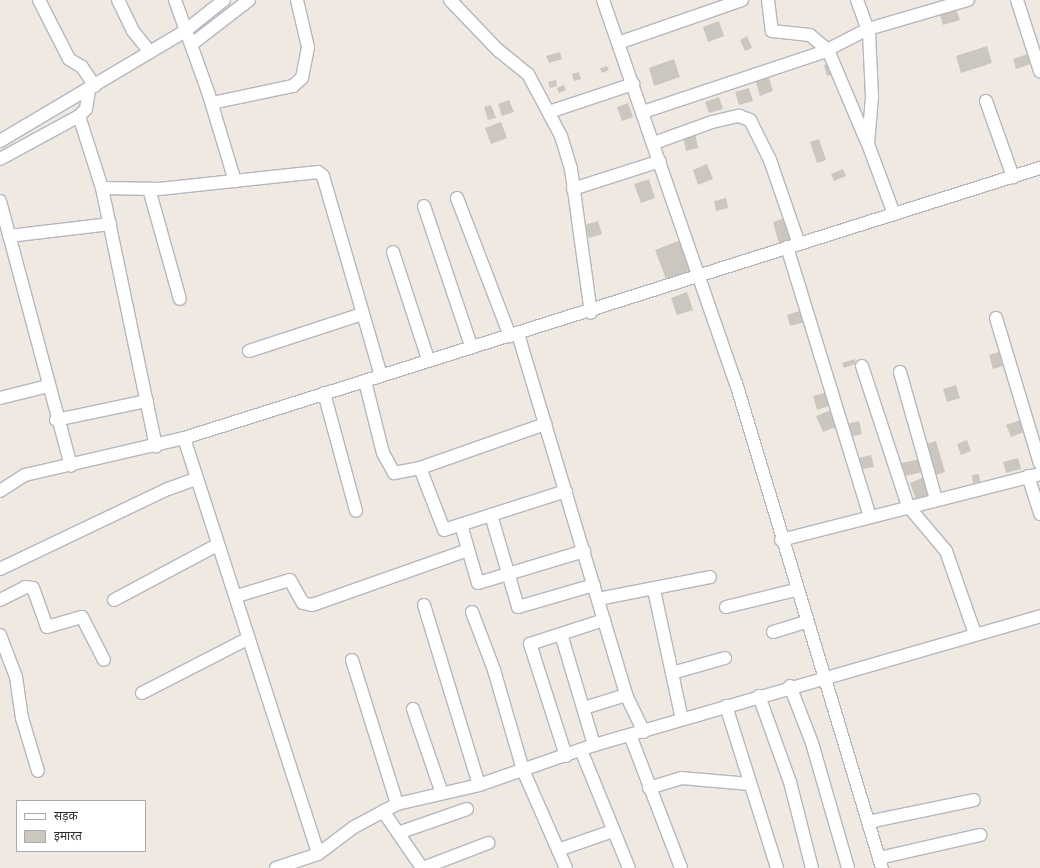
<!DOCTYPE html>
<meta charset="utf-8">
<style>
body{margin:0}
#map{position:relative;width:1040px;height:868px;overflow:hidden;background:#efe9e1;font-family:Barlow,"Noto Sans Devanagari",sans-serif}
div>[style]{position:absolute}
.building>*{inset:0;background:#cbc7bf}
.roads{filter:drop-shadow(1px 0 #b4b7c1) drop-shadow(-1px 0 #b4b7c1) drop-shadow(0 1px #b4b7c1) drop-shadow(0 -1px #b4b7c1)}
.minor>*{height:12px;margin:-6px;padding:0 6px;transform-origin:6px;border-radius:6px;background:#fff}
span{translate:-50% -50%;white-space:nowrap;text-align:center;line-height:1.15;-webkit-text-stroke:3.5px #fff;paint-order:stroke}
.legend{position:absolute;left:16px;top:800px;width:130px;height:52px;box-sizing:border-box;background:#fff;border:1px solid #ababab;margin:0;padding:5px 7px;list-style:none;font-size:12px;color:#2e2e2e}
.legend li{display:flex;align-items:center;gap:8px;height:20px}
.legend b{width:20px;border:1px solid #ababab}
</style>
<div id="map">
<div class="building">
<div style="clip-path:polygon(956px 9px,960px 20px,943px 25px,940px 15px)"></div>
<div style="clip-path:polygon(719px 21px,724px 36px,708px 42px,703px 27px)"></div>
<div style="clip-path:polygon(747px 36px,752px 48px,745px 51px,740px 40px)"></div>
<div style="clip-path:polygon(987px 46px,992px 63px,961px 73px,956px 56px)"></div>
<div style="clip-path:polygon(560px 52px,562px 59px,549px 63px,546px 56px)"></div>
<div style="clip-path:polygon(1027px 54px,1031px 64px,1016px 69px,1013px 59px)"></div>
<div style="clip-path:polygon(674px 59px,680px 77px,654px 86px,649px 68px)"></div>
<div style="clip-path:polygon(829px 63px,833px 74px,827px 76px,824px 65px)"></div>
<div style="clip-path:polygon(607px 66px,609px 70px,602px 73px,600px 68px)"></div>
<div style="clip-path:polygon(579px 72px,581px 79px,574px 81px,572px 74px)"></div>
<div style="clip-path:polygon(767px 72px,773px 91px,760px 96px,754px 76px)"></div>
<div style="clip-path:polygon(556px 80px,557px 86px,550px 88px,548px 82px)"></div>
<div style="clip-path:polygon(564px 85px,566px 90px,559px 93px,557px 88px)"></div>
<div style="clip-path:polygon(749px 88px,753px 101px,739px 105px,735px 92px)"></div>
<div style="clip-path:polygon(719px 97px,723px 109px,709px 113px,705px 102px)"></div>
<div style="clip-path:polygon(509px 100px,514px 112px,502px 116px,498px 104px)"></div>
<div style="clip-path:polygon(628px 103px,633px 117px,622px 121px,617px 107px)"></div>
<div style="clip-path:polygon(491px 105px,496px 118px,488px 120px,484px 107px)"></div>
<div style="clip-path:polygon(501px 122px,507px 138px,491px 144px,485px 128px)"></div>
<div style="clip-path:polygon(695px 132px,698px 148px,686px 151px,683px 135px)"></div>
<div style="clip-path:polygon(819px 139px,826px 160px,817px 163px,810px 142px)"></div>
<div style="clip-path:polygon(707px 164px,713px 179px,698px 185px,693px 170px)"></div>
<div style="clip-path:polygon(843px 169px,846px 176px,834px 181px,831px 174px)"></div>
<div style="clip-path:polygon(649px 179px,655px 198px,641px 203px,634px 184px)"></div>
<div style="clip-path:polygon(726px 198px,728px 208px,716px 211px,714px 201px)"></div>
<div style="clip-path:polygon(785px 218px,792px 240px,779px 244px,773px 222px)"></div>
<div style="clip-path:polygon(598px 221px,602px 234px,589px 238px,585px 225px)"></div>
<div style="clip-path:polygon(681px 240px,692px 270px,666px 279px,655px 250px)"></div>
<div style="clip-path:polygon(687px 292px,693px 310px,677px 315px,671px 298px)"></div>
<div style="clip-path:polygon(802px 310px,805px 322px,790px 326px,787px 315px)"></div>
<div style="clip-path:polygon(999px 352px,1003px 366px,993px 369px,989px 355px)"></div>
<div style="clip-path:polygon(855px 359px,856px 364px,844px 368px,842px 363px)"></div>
<div style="clip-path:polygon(956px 385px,960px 398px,947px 402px,943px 389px)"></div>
<div style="clip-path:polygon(828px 392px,832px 405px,817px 410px,813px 396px)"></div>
<div style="clip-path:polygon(833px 409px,839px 426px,823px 432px,816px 416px)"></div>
<div style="clip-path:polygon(1020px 420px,1024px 432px,1011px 437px,1006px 425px)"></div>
<div style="clip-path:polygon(859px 421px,862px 434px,846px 438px,843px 425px)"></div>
<div style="clip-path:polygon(967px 440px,971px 451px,961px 455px,957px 444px)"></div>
<div style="clip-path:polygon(936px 441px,945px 472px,932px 476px,922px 445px)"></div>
<div style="clip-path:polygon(871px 455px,874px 467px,858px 470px,855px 459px)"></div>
<div style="clip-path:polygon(1018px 458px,1021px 469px,1006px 473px,1003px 462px)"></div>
<div style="clip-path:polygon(920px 459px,923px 472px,900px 477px,897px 464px)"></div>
<div style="clip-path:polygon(979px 474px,980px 482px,973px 483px,972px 475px)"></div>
<div style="clip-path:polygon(924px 477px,930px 495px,916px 500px,910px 483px)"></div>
</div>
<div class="roads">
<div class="minor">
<div style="left:39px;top:0;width:66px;rotate:63deg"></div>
<div style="left:69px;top:59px;width:15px;rotate:32deg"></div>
<div style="left:82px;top:67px;width:23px;rotate:56deg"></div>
<div style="left:118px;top:0;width:34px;rotate:64deg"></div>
<div style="left:133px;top:31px;width:27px;rotate:51deg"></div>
<div style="left:175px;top:0;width:101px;rotate:70.3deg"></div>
<div style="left:209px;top:95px;width:90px;rotate:73.2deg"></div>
<div style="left:450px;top:0;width:69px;rotate:46.2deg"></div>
<div style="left:498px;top:50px;width:38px;rotate:39deg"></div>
<div style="left:528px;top:74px;width:70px;rotate:62deg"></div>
<div style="left:561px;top:136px;width:34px;rotate:73deg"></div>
<div style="left:571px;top:169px;width:145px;rotate:82.1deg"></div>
<div style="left:603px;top:0;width:405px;rotate:70.9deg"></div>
<div style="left:736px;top:383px;width:506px;rotate:73.25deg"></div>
<div style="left:768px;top:0;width:31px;rotate:83deg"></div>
<div style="left:772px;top:31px;width:38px;rotate:6deg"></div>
<div style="left:810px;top:35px;width:23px;rotate:40deg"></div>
<div style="left:828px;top:50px;width:98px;rotate:67.1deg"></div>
<div style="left:857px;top:0;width:35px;rotate:70deg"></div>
<div style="left:869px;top:33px;width:64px;rotate:87.3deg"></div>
<div style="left:872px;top:97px;width:47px;rotate:94.9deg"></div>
<div style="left:868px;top:144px;width:75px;rotate:69.6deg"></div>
<div style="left:1017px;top:0;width:75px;rotate:72.1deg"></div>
<div style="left:618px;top:43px;width:131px;rotate:-19.1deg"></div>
<div style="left:192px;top:44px;width:72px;rotate:-37.7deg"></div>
<div style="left:986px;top:101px;width:81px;rotate:70.4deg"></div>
<div style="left:212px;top:103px;width:83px;rotate:-11.9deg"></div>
<div style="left:293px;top:86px;width:12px;rotate:-42deg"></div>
<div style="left:302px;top:78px;width:32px;rotate:-79deg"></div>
<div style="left:308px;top:47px;width:48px;rotate:-103.2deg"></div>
<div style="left:549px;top:112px;width:89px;rotate:-18.4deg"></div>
<div style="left:643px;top:112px;width:190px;rotate:-18.4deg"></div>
<div style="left:823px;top:52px;width:51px;rotate:-27.1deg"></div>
<div style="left:868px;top:29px;width:104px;rotate:-16.2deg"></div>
<div style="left:79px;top:116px;width:76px;rotate:72.3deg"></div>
<div style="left:102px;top:188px;width:264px;rotate:78.2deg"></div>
<div style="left:0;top:141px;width:215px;rotate:-30.7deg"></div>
<div style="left:185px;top:31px;width:50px;rotate:-38.5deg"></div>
<div style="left:654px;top:143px;width:62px;rotate:-19.9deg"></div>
<div style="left:712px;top:122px;width:28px;rotate:-13deg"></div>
<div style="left:739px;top:116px;width:12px;rotate:20deg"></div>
<div style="left:750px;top:120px;width:45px;rotate:63.4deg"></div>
<div style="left:770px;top:160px;width:89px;rotate:71deg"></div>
<div style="left:0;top:159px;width:90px;rotate:-28.6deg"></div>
<div style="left:79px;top:116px;width:10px;rotate:-45deg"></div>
<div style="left:86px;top:109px;width:20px;rotate:-81deg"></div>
<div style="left:102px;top:188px;width:57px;rotate:1deg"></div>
<div style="left:159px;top:189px;width:160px;rotate:-6.1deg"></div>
<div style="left:318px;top:172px;width:6px;rotate:39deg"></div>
<div style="left:323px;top:176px;width:207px;rotate:73.8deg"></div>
<div style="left:149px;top:189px;width:114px;rotate:74.3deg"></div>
<div style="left:573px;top:189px;width:91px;rotate:-17.8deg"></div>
<div style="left:457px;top:198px;width:148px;rotate:69deg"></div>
<div style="left:0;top:201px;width:274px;rotate:75deg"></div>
<div style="left:424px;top:206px;width:148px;rotate:71.4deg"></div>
<div style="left:9px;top:236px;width:102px;rotate:-6.8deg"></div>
<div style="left:787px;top:247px;width:282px;rotate:72.9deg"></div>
<div style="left:393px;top:252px;width:113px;rotate:71.9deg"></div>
<div style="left:996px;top:318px;width:152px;rotate:73.2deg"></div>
<div style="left:518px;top:334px;width:377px;rotate:73.3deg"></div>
<div style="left:626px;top:695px;width:41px;rotate:64.1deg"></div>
<div style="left:249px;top:351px;width:119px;rotate:-18.1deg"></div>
<div style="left:862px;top:366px;width:147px;rotate:71.8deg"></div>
<div style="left:908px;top:506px;width:59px;rotate:49.8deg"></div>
<div style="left:946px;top:551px;width:88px;rotate:70.7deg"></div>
<div style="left:900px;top:372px;width:132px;rotate:74.2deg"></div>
<div style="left:365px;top:381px;width:74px;rotate:76deg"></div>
<div style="left:383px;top:453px;width:23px;rotate:61deg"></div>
<div style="left:394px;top:473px;width:26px;rotate:-11deg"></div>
<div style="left:420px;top:468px;width:133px;rotate:-19.4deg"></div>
<div style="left:324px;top:393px;width:122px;rotate:74.8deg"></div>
<div style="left:0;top:398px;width:49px;rotate:-14deg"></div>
<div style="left:56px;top:420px;width:93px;rotate:-11.8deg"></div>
<div style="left:184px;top:438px;width:437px;rotate:72.1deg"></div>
<div style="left:420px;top:468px;width:66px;rotate:68.8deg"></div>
<div style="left:444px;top:530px;width:128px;rotate:-17.7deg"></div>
<div style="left:1028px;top:476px;width:40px;rotate:72deg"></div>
<div style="left:0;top:491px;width:30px;rotate:-33deg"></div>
<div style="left:25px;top:475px;width:163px;rotate:-13.1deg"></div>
<div style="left:184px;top:438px;width:898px;rotate:-17.51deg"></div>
<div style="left:491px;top:515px;width:96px;rotate:73.6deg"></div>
<div style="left:518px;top:607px;width:79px;rotate:-16.1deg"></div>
<div style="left:461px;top:525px;width:60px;rotate:73.7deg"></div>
<div style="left:478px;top:583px;width:111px;rotate:-16.8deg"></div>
<div style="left:781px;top:540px;width:267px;rotate:-14.3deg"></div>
<div style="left:0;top:569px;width:186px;rotate:-25.5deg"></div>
<div style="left:168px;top:489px;width:30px;rotate:-20deg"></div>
<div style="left:654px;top:590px;width:132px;rotate:77.8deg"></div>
<div style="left:237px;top:596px;width:55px;rotate:-16.8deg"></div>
<div style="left:290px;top:580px;width:26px;rotate:61deg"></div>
<div style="left:303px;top:603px;width:9px;rotate:13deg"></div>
<div style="left:312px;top:605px;width:165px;rotate:-19.4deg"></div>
<div style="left:598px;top:599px;width:114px;rotate:-11.1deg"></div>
<div style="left:0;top:600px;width:28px;rotate:-27deg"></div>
<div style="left:25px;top:587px;width:8px;rotate:7deg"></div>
<div style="left:33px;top:588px;width:41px;rotate:70.3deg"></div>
<div style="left:47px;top:627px;width:36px;rotate:-16deg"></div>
<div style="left:82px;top:617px;width:48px;rotate:62.9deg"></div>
<div style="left:114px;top:600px;width:117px;rotate:-28.1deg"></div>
<div style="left:424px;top:605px;width:188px;rotate:73deg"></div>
<div style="left:726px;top:607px;width:72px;rotate:-13.7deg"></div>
<div style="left:472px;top:612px;width:62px;rotate:69.2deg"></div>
<div style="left:494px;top:670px;width:104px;rotate:73.8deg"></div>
<div style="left:523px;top:770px;width:107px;rotate:66.3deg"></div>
<div style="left:773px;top:632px;width:34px;rotate:-17deg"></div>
<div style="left:561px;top:634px;width:116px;rotate:73.4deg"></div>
<div style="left:0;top:635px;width:45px;rotate:69.1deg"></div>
<div style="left:16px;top:677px;width:41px;rotate:81.7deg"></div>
<div style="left:22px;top:718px;width:55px;rotate:73.2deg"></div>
<div style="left:352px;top:660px;width:151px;rotate:72.6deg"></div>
<div style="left:672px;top:673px;width:55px;rotate:-15.8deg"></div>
<div style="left:790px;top:686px;width:61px;rotate:68.9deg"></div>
<div style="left:812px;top:743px;width:130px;rotate:73.9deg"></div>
<div style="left:142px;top:693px;width:120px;rotate:-27.2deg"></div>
<div style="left:759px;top:696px;width:91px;rotate:70.2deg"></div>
<div style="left:790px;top:782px;width:89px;rotate:75.7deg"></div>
<div style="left:726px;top:706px;width:170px;rotate:72.5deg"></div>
<div style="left:584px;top:708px;width:44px;rotate:-17.2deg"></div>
<div style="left:413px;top:709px;width:87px;rotate:71.1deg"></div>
<div style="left:630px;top:735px;width:142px;rotate:69deg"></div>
<div style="left:581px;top:750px;width:127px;rotate:67.9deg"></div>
<div style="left:566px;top:756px;width:118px;rotate:-107.8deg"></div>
<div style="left:530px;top:644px;width:78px;rotate:-18deg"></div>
<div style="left:649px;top:788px;width:34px;rotate:-17deg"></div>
<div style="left:681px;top:778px;width:69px;rotate:5deg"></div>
<div style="left:383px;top:811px;width:69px;rotate:55.6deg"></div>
<div style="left:868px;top:822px;width:108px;rotate:-11.7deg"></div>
<div style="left:398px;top:833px;width:73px;rotate:-19.2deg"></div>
<div style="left:558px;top:850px;width:58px;rotate:-19.1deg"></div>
<div style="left:879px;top:858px;width:104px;rotate:-12.8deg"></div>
<div style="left:276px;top:868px;width:44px;rotate:-18.4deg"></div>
<div style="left:318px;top:854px;width:45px;rotate:-36.9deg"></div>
<div style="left:354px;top:827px;width:49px;rotate:-28.1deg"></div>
<div style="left:397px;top:804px;width:84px;rotate:-13deg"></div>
<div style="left:479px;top:785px;width:122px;rotate:-19.2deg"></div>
<div style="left:594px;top:745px;width:464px;rotate:-16.1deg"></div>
<div style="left:423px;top:868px;width:70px;rotate:-21deg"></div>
</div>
</div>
<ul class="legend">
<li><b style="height:5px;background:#fff"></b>सड़क</li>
<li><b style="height:11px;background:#cbc7bf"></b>इमारत</li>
</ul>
</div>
